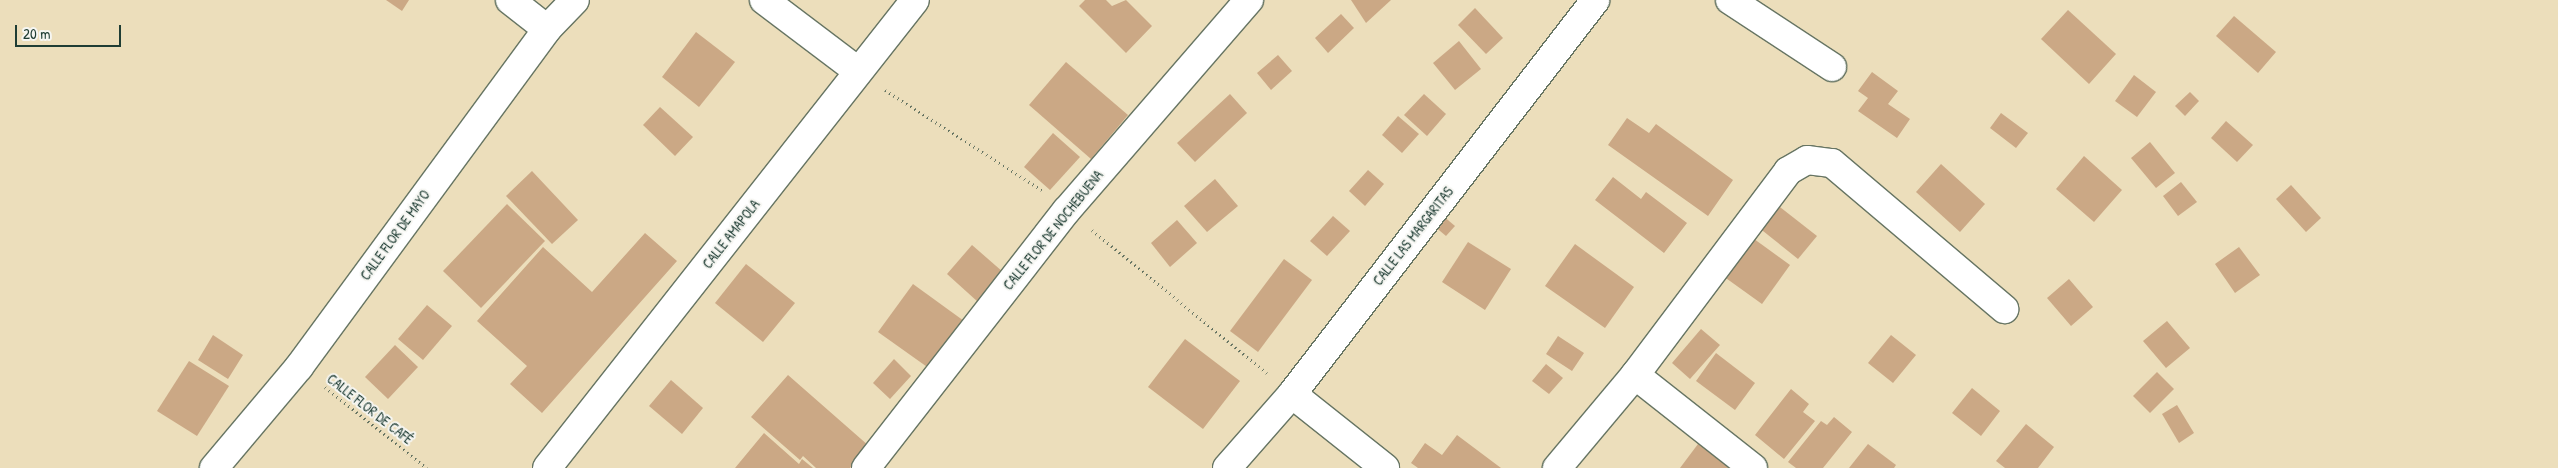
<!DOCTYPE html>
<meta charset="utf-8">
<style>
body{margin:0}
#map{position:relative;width:2558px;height:468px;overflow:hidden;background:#ecdebb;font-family:"Patrick Hand",sans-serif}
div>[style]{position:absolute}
.building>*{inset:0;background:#cba885}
.path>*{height:3px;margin-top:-1.5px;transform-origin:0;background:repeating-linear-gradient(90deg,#677563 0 1px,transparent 0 5px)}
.roads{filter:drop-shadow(1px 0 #677563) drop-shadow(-1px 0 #677563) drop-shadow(0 1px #677563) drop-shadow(0 -1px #677563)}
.street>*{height:28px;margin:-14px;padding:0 14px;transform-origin:14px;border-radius:14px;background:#fff}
span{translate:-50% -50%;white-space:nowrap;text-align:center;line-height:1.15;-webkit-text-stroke:4px #f6f6f2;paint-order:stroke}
.street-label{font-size:14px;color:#1f3d34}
.scale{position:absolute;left:15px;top:25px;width:106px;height:22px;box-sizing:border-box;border:2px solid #1f3d34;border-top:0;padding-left:6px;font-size:15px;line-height:18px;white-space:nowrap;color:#1f3d34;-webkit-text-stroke:4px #f6f6f2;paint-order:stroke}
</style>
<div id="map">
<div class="building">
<div style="clip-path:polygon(386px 0,409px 0,402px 11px)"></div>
<div style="clip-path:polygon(1085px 0,1106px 0,1112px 6px,1126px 0,1152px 26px,1126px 53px,1079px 6px)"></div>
<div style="clip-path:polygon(1351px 0,1391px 0,1366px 23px)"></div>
<div style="clip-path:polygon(1475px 8px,1503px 38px,1486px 54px,1458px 25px)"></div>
<div style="clip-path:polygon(2068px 10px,2116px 54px,2089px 84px,2041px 39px)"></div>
<div style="clip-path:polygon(1341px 14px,1354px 28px,1328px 53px,1315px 38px)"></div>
<div style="clip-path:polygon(2234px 16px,2276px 52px,2258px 73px,2216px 36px)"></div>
<div style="clip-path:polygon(696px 32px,735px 62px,699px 107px,662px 77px)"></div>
<div style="clip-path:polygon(1459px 41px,1481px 69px,1455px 90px,1433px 63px)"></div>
<div style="clip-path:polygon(1278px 55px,1292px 71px,1271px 90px,1257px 73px)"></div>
<div style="clip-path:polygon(1066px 62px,1128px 115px,1091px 159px,1029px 105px)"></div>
<div style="clip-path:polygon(1872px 72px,1898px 91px,1888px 104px,1910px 119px,1897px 138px,1858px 111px,1868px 98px,1858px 91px)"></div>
<div style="clip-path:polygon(2134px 75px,2156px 92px,2137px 117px,2115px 101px)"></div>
<div style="clip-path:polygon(2190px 92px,2199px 101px,2185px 116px,2175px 106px)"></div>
<div style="clip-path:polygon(1230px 94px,1247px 113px,1195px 162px,1177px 143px)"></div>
<div style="clip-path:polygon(1424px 94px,1446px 114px,1427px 136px,1404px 115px)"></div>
<div style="clip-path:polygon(660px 107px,693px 137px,675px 156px,643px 125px)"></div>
<div style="clip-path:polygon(2001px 113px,2028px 133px,2016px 148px,1990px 128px)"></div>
<div style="clip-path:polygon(1398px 116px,1419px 134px,1402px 153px,1382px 135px)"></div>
<div style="clip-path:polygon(1627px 118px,1649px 133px,1656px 124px,1733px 180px,1708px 216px,1608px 145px)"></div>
<div style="clip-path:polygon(2226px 121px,2253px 145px,2237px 162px,2211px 138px)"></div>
<div style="clip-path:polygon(1053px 133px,1080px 157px,1050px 190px,1024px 167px)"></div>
<div style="clip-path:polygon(2150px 142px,2175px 173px,2156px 188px,2131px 158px)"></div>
<div style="clip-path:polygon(2084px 156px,2122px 190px,2094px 222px,2056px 189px)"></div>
<div style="clip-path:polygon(1941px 164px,1985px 204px,1960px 232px,1916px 192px)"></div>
<div style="clip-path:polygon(1368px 170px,1384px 184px,1365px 206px,1349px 191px)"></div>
<div style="clip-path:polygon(532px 171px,578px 220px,552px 244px,506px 196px)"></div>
<div style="clip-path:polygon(1613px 177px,1641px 199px,1646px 192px,1687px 223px,1664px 253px,1595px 200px)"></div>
<div style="clip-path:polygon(1215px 179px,1238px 206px,1207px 232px,1184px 206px)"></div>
<div style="clip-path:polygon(2181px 182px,2197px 202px,2178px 216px,2163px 196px)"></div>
<div style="clip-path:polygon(2291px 185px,2321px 218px,2306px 232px,2276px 199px)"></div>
<div style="clip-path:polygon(507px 204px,545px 241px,481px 308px,443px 271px)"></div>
<div style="clip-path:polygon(1776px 204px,1817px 236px,1798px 259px,1758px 227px)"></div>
<div style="clip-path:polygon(1442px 215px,1455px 226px,1446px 236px,1433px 225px)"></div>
<div style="clip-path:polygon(1333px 216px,1350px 231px,1327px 256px,1310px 241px)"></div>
<div style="clip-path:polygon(1177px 220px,1197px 243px,1170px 267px,1151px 243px)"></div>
<div style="clip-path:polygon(645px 233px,677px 261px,542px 413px,510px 384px,527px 366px,477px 321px,543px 247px,592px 292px)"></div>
<div style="clip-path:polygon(1750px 236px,1790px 265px,1762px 304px,1723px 276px)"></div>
<div style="clip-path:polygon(1468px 242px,1511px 269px,1485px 310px,1442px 282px)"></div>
<div style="clip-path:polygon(1575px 244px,1634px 287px,1605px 328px,1545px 286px)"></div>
<div style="clip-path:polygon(972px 245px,1003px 272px,978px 302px,947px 274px)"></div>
<div style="clip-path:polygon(2239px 247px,2260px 275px,2235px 293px,2215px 264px)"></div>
<div style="clip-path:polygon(1284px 259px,1312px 280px,1258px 352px,1230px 331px)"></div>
<div style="clip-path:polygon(746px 264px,795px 303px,763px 342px,715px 303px)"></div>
<div style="clip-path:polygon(2069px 279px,2093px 307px,2071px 326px,2047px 298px)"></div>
<div style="clip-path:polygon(913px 284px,964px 321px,930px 369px,878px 332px)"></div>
<div style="clip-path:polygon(427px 305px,452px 326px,423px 360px,398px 339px)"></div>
<div style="clip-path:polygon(2167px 321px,2190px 348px,2166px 368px,2143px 341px)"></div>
<div style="clip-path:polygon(1701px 329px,1720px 345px,1690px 379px,1672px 363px)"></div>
<div style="clip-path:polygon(213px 335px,243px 355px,228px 379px,198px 360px)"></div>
<div style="clip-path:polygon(1891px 335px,1916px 355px,1893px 383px,1868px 363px)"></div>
<div style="clip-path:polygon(1558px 336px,1584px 353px,1572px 371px,1546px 354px)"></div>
<div style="clip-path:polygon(1185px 339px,1240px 381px,1203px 429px,1148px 387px)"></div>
<div style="clip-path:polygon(395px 345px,418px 367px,388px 399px,365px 377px)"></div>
<div style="clip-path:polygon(1716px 353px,1755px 383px,1735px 410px,1696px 381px)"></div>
<div style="clip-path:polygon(894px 359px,911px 376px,890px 399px,873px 383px)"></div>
<div style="clip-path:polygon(189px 361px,229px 386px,197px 436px,157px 411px)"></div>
<div style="clip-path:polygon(1546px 364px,1563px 378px,1549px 394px,1532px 381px)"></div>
<div style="clip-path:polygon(2157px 372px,2174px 389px,2150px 413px,2133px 396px)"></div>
<div style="clip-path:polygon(788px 375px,869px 446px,850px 468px,816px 468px,803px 456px,800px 460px,751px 417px)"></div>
<div style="clip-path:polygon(671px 380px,703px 408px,682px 434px,649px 406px)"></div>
<div style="clip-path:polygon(1972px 388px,2000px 411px,1981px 436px,1952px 413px)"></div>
<div style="clip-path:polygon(1791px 389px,1809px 404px,1803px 412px,1815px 421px,1784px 459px,1755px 435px)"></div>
<div style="clip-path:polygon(2177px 405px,2194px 433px,2179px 443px,2162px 414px)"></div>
<div style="clip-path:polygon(1834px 417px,1852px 432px,1823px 468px,1796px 468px,1788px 462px,1821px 421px,1827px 425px)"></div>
<div style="clip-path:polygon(2026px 424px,2054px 447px,2038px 468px,2005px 468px,1996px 461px)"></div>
<div style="clip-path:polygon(764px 433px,799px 464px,802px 459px,813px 468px,735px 468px)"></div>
<div style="clip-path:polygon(1457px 435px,1501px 468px,1418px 468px,1411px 463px,1425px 443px,1442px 455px)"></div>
<div style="clip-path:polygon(1701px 440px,1737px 468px,1680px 468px)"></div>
<div style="clip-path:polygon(1868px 444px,1896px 465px,1894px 468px,1849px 468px)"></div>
</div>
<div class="path">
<div style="left:885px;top:90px;width:186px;rotate:32.5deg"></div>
<div style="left:1092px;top:230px;width:226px;rotate:39.3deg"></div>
<div style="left:325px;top:387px;width:130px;rotate:38.5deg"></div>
</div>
<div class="roads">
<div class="street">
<div style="left:510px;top:0;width:47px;rotate:38.1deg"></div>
<div style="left:764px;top:0;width:118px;rotate:37.1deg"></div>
<div style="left:1730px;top:0;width:122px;rotate:33.3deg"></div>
<div style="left:1635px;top:375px;width:150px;rotate:38.2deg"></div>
<div style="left:1292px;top:394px;width:119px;rotate:38.5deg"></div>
<div style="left:214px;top:468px;width:132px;rotate:-49.9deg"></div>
<div style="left:299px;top:367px;width:419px;rotate:-53.7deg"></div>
<div style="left:547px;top:29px;width:40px;rotate:-46deg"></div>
<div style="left:547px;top:468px;width:595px;rotate:-51.82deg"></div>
<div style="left:866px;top:468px;width:327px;rotate:-52.1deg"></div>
<div style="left:1067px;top:210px;width:278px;rotate:-49.1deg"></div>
<div style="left:1227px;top:468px;width:98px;rotate:-48.7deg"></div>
<div style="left:1292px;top:394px;width:497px;rotate:-52.4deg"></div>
<div style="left:1557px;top:468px;width:121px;rotate:-50deg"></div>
<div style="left:1635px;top:375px;width:255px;rotate:-53.1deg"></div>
<div style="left:1788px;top:171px;width:22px;rotate:-30deg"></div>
<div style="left:1807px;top:160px;width:25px;rotate:7deg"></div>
<div style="left:1832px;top:163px;width:226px;rotate:40.3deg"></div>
</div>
</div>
<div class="street-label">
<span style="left:1053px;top:230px;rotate:-51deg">CALLE FLOR DE NOCHEBUENA</span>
<span style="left:731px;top:234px;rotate:-52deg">CALLE AMAPOLA</span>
<span style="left:395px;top:235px;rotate:-54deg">CALLE FLOR DE MAYO</span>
<span style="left:1413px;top:236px;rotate:-52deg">CALLE LAS MARGARITAS</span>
<span style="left:370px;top:409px;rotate:38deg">CALLE FLOR DE CAFÉ</span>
</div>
<div class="scale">20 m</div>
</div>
